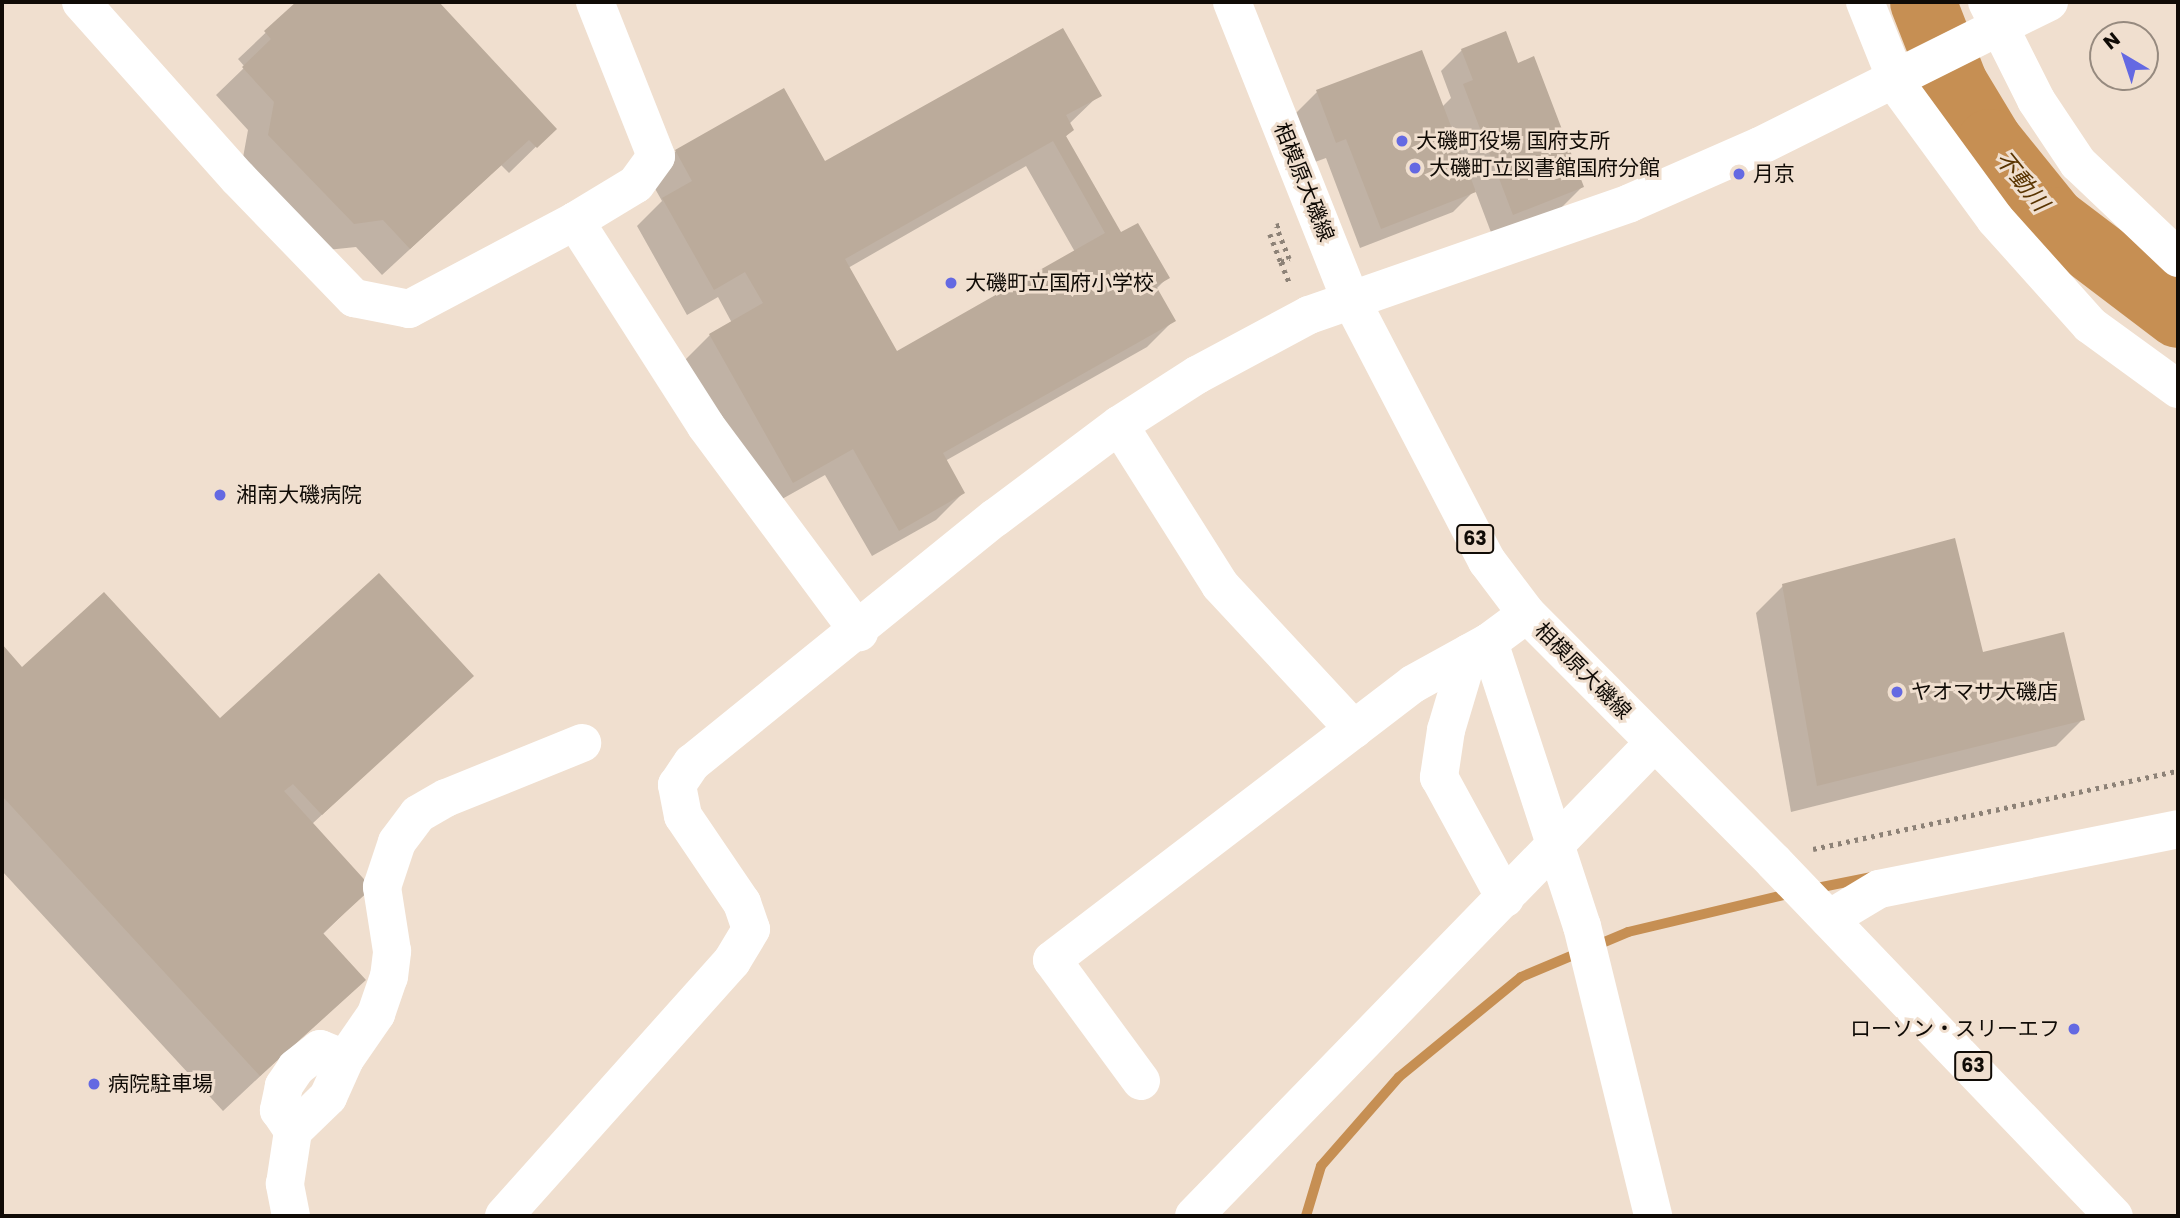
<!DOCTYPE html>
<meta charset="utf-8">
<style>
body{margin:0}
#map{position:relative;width:2180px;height:1218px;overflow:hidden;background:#f0dfcf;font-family:Poppins,"Noto Sans JP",sans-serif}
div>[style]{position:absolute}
.shadow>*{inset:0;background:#0003}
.stream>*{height:10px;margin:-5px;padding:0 5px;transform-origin:5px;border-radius:5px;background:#c68f53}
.river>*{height:66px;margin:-33px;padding:0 33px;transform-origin:33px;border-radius:33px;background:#c68f53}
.building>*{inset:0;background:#bbab9b}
.path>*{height:4.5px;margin-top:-2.25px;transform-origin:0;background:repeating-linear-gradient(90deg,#8d8277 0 3.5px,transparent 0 8.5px)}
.minor>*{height:38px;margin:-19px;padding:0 19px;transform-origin:19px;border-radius:19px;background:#fff}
.major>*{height:38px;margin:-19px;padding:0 19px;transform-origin:19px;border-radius:19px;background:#fff}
.dots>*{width:19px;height:19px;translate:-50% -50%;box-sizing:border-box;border:4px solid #f0dfcf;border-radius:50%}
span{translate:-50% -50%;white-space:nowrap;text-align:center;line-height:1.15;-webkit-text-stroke:6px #f0dfcf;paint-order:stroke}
.shield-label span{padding:2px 5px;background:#f0dfcf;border:2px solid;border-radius:5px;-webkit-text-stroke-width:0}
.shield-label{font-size:19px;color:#100b06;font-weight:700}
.poi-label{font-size:21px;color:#100b06}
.left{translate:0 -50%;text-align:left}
.right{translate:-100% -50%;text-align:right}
.street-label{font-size:21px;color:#100b06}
.water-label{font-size:23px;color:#593401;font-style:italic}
.frame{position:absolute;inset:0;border:4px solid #100b06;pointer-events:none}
.north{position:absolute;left:2089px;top:21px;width:70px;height:70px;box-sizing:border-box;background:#f0dfcf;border:2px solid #968a7f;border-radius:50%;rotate:321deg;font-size:19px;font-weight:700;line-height:28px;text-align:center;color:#100b06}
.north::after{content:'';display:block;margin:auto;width:24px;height:32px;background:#6469e2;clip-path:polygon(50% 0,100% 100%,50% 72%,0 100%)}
</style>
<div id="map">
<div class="shadow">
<div style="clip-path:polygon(298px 2px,437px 2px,554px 129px,509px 173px,501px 165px,382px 275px,356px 247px,327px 250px,242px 163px,248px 130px,216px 95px,245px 67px,238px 59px)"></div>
<div style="clip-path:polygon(1462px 50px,1517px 65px,1582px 187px,1561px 208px,1492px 235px,1475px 190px,1453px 212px,1360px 248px,1326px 158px,1315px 162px,1296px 113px,1317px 92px,1442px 107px,1451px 98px,1441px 71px)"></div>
<div style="clip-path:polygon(evenodd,1099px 95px,1069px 124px,1072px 130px,1065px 137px,1120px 235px,1167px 278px,1156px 289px,1174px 320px,1147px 347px,945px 461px,963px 493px,936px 520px,872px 556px,825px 475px,766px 508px,683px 362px,710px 335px,732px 323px,718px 297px,687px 315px,637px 226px,662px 201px,649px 178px,676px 151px,825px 164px,1099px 95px,1026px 166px,1075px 252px,897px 354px,848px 268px,1026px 166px)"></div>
<div style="clip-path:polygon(1783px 586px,1982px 654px,2083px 719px,2056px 746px,1791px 812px,1756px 613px)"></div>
<div style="clip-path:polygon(2px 647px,22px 669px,220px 720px,471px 676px,312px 824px,370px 888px,322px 935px,363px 980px,223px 1111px,2px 871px)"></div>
</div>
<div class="stream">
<div style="left:1812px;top:889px;width:60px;rotate:-11.5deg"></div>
<div style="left:1306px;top:1216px;width:52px;rotate:-73.3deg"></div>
<div style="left:1321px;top:1166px;width:118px;rotate:-48.8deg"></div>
<div style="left:1399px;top:1077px;width:158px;rotate:-39.3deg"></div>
<div style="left:1521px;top:977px;width:116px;rotate:-22.8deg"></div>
<div style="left:1628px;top:932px;width:169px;rotate:-13.4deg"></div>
</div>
<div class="river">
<div style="left:1923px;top:2px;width:88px;rotate:68.7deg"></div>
<div style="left:1955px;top:84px;width:68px;rotate:58.9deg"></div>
<div style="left:1990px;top:142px;width:100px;rotate:51.1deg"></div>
<div style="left:2053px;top:220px;width:157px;rotate:37.2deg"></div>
</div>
<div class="building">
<div style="clip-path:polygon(296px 2px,439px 2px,557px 129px,537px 148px,529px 140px,410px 249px,383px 220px,354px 224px,268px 135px,274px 102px,242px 67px,271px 39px,264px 31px)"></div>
<div style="clip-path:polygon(evenodd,1063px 28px,1102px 96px,1066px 115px,1074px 130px,1066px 136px,1121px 232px,1138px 223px,1170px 278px,1156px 286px,1176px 321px,943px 453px,965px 493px,899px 531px,853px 449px,793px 483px,709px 334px,763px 303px,745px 272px,714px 290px,662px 198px,692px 181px,675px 150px,784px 88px,825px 161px,1063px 28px,1053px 141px,1105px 233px,897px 351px,845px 259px,1053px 141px)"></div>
<div style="clip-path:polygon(1506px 31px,1518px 63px,1534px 56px,1584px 187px,1513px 215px,1463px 84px,1473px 80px,1461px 49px)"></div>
<div style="clip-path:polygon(1422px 50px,1476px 192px,1381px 229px,1346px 139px,1336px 143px,1316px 90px)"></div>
<div style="clip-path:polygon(1955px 538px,1983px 652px,2064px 632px,2085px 720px,1817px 786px,1782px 584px)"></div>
<div style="clip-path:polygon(379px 573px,474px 676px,322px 815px,293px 784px,284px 791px,372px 888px,323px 933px,366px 980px,260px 1076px,2px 796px,2px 644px,22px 667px,104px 592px,220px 718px)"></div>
</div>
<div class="path">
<div style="left:1270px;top:234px;width:30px;rotate:69deg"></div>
<div style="left:1281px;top:262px;width:9px;rotate:-21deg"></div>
<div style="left:1289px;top:259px;width:35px;rotate:-112deg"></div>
<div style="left:1276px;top:226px;width:6px;rotate:-18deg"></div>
<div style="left:1281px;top:262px;width:22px;rotate:68deg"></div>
<div style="left:1813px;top:849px;width:373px;rotate:-12.1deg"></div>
</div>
<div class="minor">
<div style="left:81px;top:2px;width:236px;rotate:48.3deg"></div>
<div style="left:238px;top:178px;width:167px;rotate:46deg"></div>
<div style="left:354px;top:298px;width:56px;rotate:11.3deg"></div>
<div style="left:409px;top:309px;width:188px;rotate:-27.9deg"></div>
<div style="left:575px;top:221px;width:243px;rotate:57.4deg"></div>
<div style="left:706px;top:426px;width:257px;rotate:53.4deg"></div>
<div style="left:1865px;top:2px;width:94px;rotate:68.1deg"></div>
<div style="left:1900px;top:89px;width:161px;rotate:53.8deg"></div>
<div style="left:1995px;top:219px;width:142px;rotate:48.1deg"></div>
<div style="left:2090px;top:325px;width:109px;rotate:36deg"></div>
<div style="left:1987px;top:2px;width:110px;rotate:63.4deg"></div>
<div style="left:2036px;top:100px;width:76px;rotate:56.3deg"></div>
<div style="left:2078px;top:163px;width:138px;rotate:43.5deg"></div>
<div style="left:575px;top:221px;width:71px;rotate:-31.2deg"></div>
<div style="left:636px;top:184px;width:34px;rotate:-54deg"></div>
<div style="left:656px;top:156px;width:166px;rotate:-111.6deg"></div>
<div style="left:1119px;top:425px;width:189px;rotate:57.7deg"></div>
<div style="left:1220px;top:585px;width:197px;rotate:47.1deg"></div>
<div style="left:1489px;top:642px;width:299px;rotate:71.9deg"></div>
<div style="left:1582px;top:926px;width:299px;rotate:76.2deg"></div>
<div style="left:1469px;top:653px;width:80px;rotate:106.6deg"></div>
<div style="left:1446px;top:730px;width:48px;rotate:98.5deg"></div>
<div style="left:1439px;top:777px;width:138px;rotate:61.4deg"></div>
<div style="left:1829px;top:919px;width:58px;rotate:-31deg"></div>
<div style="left:1879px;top:889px;width:305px;rotate:-11.3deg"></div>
<div style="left:345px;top:1059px;width:55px;rotate:-55.4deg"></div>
<div style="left:376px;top:1014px;width:39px;rotate:-71deg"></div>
<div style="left:389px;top:977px;width:26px;rotate:-83deg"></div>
<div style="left:392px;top:951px;width:65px;rotate:-98.9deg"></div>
<div style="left:382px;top:887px;width:47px;rotate:-71.6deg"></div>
<div style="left:397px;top:842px;width:35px;rotate:-53deg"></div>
<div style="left:418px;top:814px;width:32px;rotate:-30deg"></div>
<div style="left:446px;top:798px;width:147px;rotate:-22deg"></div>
<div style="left:1141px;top:1081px;width:150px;rotate:-126.3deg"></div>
<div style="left:1052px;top:960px;width:454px;rotate:-37.4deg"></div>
<div style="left:1413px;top:684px;width:87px;rotate:-28.9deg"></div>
<div style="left:1489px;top:642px;width:47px;rotate:-36.4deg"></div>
<div style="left:291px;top:1216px;width:33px;rotate:-101deg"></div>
<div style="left:285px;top:1184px;width:54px;rotate:-81.4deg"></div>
<div style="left:293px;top:1131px;width:49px;rotate:-44.2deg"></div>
<div style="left:328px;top:1097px;width:42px;rotate:-65.9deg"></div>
<div style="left:345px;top:1059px;width:27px;rotate:-158deg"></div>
<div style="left:320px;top:1049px;width:31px;rotate:142deg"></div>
<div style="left:296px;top:1068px;width:22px;rotate:124deg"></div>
<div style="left:284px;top:1086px;width:25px;rotate:102deg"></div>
<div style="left:279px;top:1110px;width:25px;rotate:56deg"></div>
<div style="left:504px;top:1216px;width:342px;rotate:-48.2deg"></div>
<div style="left:732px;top:961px;width:37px;rotate:-59deg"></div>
<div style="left:751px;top:929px;width:28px;rotate:-109deg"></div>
<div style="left:742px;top:903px;width:105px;rotate:-124.1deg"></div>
<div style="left:683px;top:816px;width:32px;rotate:-101deg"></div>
<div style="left:677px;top:785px;width:27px;rotate:-56deg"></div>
<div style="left:692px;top:763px;width:390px;rotate:-39deg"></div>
<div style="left:995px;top:518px;width:155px;rotate:-36.9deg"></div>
<div style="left:1119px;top:425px;width:93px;rotate:-32.7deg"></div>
<div style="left:1197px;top:375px;width:127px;rotate:-28.2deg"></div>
<div style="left:1309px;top:315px;width:340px;rotate:-19.2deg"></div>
<div style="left:1630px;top:203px;width:142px;rotate:-23.7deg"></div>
<div style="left:1760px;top:146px;width:323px;rotate:-26.5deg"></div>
<div style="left:1194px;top:1216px;width:660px;rotate:-45.8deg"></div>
</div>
<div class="major">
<div style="left:1232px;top:2px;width:319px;rotate:68.3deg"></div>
<div style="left:1350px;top:298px;width:297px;rotate:62.5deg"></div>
<div style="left:1487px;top:561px;width:66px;rotate:53deg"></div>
<div style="left:1527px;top:614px;width:350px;rotate:45.1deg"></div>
<div style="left:1774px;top:862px;width:491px;rotate:46.2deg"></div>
</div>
<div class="dots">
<div style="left:1402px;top:141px;background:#6469e2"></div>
<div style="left:1415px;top:168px;background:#6469e2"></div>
<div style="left:1739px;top:174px;background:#6469e2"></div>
<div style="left:951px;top:283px;background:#6469e2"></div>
<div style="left:220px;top:495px;background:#6469e2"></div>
<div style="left:1897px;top:692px;background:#6469e2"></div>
<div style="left:2074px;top:1029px;background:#6469e2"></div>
<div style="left:94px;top:1084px;background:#6469e2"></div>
</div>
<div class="shield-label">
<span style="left:1475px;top:539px">63</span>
<span style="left:1973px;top:1066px">63</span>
</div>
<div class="poi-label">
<span class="left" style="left:1416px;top:141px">大磯町役場 国府支所</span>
<span class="left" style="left:1429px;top:168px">大磯町立図書館国府分館</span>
<span class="left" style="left:1753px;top:174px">月京</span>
<span class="left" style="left:965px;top:283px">大磯町立国府小学校</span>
<span class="left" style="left:236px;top:495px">湘南大磯病院</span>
<span class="left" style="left:1911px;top:692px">ヤオマサ大磯店</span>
<span class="right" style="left:2060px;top:1029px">ローソン・スリーエフ</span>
<span class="left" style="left:108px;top:1084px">病院駐車場</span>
</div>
<div class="street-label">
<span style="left:1304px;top:182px;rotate:68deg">相模原大磯線</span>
<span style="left:1583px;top:671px;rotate:45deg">相模原大磯線</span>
</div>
<div class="water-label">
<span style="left:2022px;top:181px;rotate:51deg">不動川</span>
</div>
<div class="frame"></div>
<div class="north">N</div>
</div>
